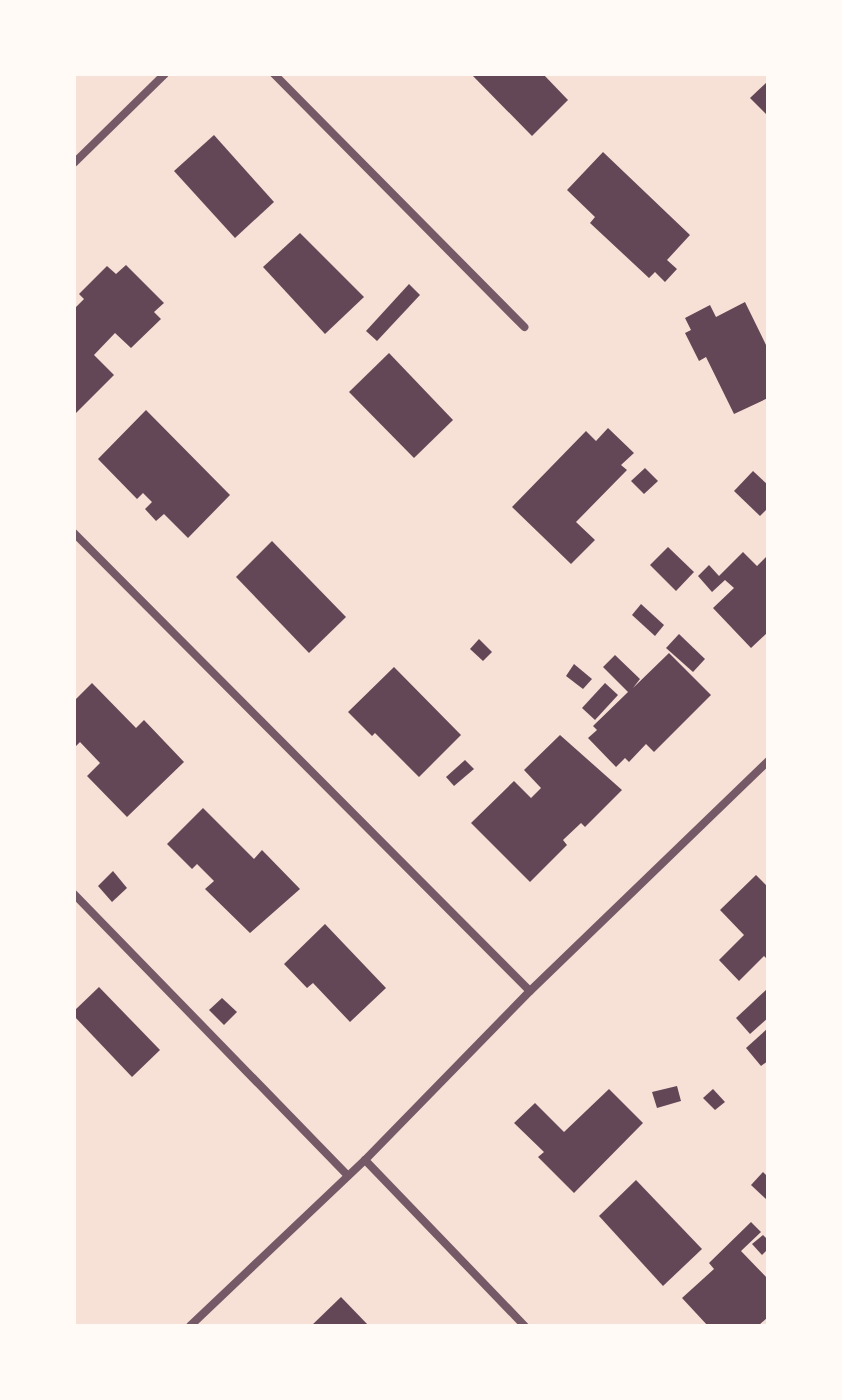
<!DOCTYPE html>
<style>
body{margin:0}
#map{position:relative;width:842px;height:1400px;overflow:hidden;background:#f7e1d7;font-family:"Open Sans",sans-serif}
div>[style]{position:absolute}
.building>*{inset:0;background:#644757}
.minor>*{height:8px;margin:-4px;padding:0 4px;transform-origin:4px;border-radius:4px;background:#755966}
span{translate:-50% -50%;white-space:nowrap;text-align:center;line-height:1.15;-webkit-text-stroke:7px #fffaf5;paint-order:stroke}
.frame{position:absolute;inset:0;border:76px solid #fffaf5;pointer-events:none}
</style>
<div id="map">
<div class="building">
<div style="clip-path:polygon(471px 74px,543px 74px,568px 100px,532px 136px)"></div>
<div style="clip-path:polygon(768px 81px,768px 116px,750px 98px)"></div>
<div style="clip-path:polygon(214px 135px,274px 202px,235px 238px,174px 171px)"></div>
<div style="clip-path:polygon(603px 152px,690px 235px,667px 260px,677px 269px,665px 282px,655px 272px,649px 278px,590px 223px,595px 217px,567px 190px)"></div>
<div style="clip-path:polygon(300px 233px,364px 297px,325px 334px,263px 267px)"></div>
<div style="clip-path:polygon(126px 265px,164px 303px,154px 312px,161px 319px,131px 348px,115px 333px,94px 355px,114px 375px,76px 413px,74px 309px,84px 299px,79px 294px,107px 266px,116px 274px)"></div>
<div style="clip-path:polygon(409px 284px,420px 295px,377px 341px,366px 331px)"></div>
<div style="clip-path:polygon(745px 302px,768px 349px,768px 398px,734px 414px,706px 357px,699px 361px,685px 333px,691px 330px,685px 318px,710px 305px,716px 317px)"></div>
<div style="clip-path:polygon(389px 353px,453px 420px,414px 458px,349px 392px)"></div>
<div style="clip-path:polygon(146px 410px,230px 495px,188px 538px,164px 514px,156px 521px,145px 509px,152px 502px,143px 493px,137px 499px,98px 459px)"></div>
<div style="clip-path:polygon(608px 428px,634px 453px,621px 465px,627px 470px,576px 522px,595px 540px,571px 564px,512px 507px,586px 431px,596px 441px)"></div>
<div style="clip-path:polygon(645px 468px,658px 481px,644px 494px,631px 481px)"></div>
<div style="clip-path:polygon(753px 471px,768px 485px,768px 508px,760px 516px,734px 491px)"></div>
<div style="clip-path:polygon(272px 541px,346px 617px,309px 653px,236px 577px)"></div>
<div style="clip-path:polygon(668px 547px,694px 572px,676px 591px,650px 565px)"></div>
<div style="clip-path:polygon(743px 552px,757px 566px,768px 555px,768px 632px,751px 648px,713px 608px,734px 588px,725px 580px,712px 592px,698px 576px,709px 565px,719px 576px)"></div>
<div style="clip-path:polygon(641px 604px,664px 625px,655px 636px,632px 615px)"></div>
<div style="clip-path:polygon(679px 634px,705px 659px,693px 672px,666px 648px)"></div>
<div style="clip-path:polygon(479px 639px,492px 652px,483px 661px,470px 649px)"></div>
<div style="clip-path:polygon(669px 653px,711px 695px,654px 752px,646px 744px,629px 762px,625px 758px,616px 767px,588px 738px,597px 730px,593px 726px,628px 692px,603px 667px,615px 655px,640px 679px,633px 688px)"></div>
<div style="clip-path:polygon(574px 664px,592px 679px,583px 689px,566px 676px)"></div>
<div style="clip-path:polygon(394px 667px,461px 735px,419px 777px,375px 733px,372px 736px,348px 712px)"></div>
<div style="clip-path:polygon(92px 683px,136px 728px,144px 720px,184px 762px,127px 817px,87px 776px,100px 763px,80px 742px,74px 748px,74px 701px)"></div>
<div style="clip-path:polygon(605px 683px,618px 695px,595px 720px,582px 708px)"></div>
<div style="clip-path:polygon(560px 735px,622px 790px,585px 827px,581px 823px,563px 840px,567px 845px,530px 882px,471px 823px,514px 781px,531px 798px,541px 788px,524px 770px)"></div>
<div style="clip-path:polygon(465px 760px,474px 769px,454px 786px,446px 777px)"></div>
<div style="clip-path:polygon(203px 808px,254px 859px,262px 850px,300px 889px,250px 933px,205px 889px,214px 881px,197px 864px,192px 869px,167px 844px)"></div>
<div style="clip-path:polygon(113px 871px,127px 888px,112px 902px,98px 886px)"></div>
<div style="clip-path:polygon(756px 875px,768px 887px,768px 960px,764px 956px,739px 981px,719px 960px,744px 935px,720px 910px)"></div>
<div style="clip-path:polygon(325px 924px,386px 988px,350px 1022px,313px 983px,307px 988px,284px 964px)"></div>
<div style="clip-path:polygon(99px 987px,160px 1050px,132px 1077px,74px 1016px,74px 1011px)"></div>
<div style="clip-path:polygon(768px 988px,768px 1018px,750px 1034px,736px 1018px)"></div>
<div style="clip-path:polygon(222px 998px,237px 1012px,224px 1025px,209px 1010px)"></div>
<div style="clip-path:polygon(768px 1028px,768px 1061px,761px 1066px,746px 1048px)"></div>
<div style="clip-path:polygon(677px 1086px,681px 1101px,657px 1108px,652px 1092px)"></div>
<div style="clip-path:polygon(609px 1089px,643px 1123px,574px 1193px,538px 1157px,544px 1152px,514px 1123px,535px 1103px,564px 1132px)"></div>
<div style="clip-path:polygon(713px 1089px,725px 1102px,715px 1110px,703px 1098px)"></div>
<div style="clip-path:polygon(763px 1172px,768px 1177px,768px 1201px,751px 1185px)"></div>
<div style="clip-path:polygon(636px 1180px,702px 1249px,663px 1286px,599px 1216px)"></div>
<div style="clip-path:polygon(751px 1222px,761px 1232px,741px 1251px,768px 1279px,768px 1317px,758px 1326px,708px 1326px,682px 1298px,714px 1269px,709px 1263px)"></div>
<div style="clip-path:polygon(763px 1235px,768px 1240px,768px 1249px,762px 1255px,752px 1244px)"></div>
<div style="clip-path:polygon(341px 1297px,369px 1326px,311px 1326px)"></div>
</div>
<div class="minor">
<div style="left:274px;top:74px;width:356px;rotate:45.3deg"></div>
<div style="left:74px;top:163px;width:127px;rotate:-44.4deg"></div>
<div style="left:74px;top:533px;width:646px;rotate:45.13deg"></div>
<div style="left:74px;top:894px;width:393px;rotate:45.8deg"></div>
<div style="left:365px;top:1160px;width:231px;rotate:46.1deg"></div>
<div style="left:190px;top:1326px;width:241px;rotate:-43.5deg"></div>
<div style="left:365px;top:1160px;width:236px;rotate:-45.7deg"></div>
<div style="left:530px;top:991px;width:331px;rotate:-44deg"></div>
</div>
<div class="frame"></div>
</div>
